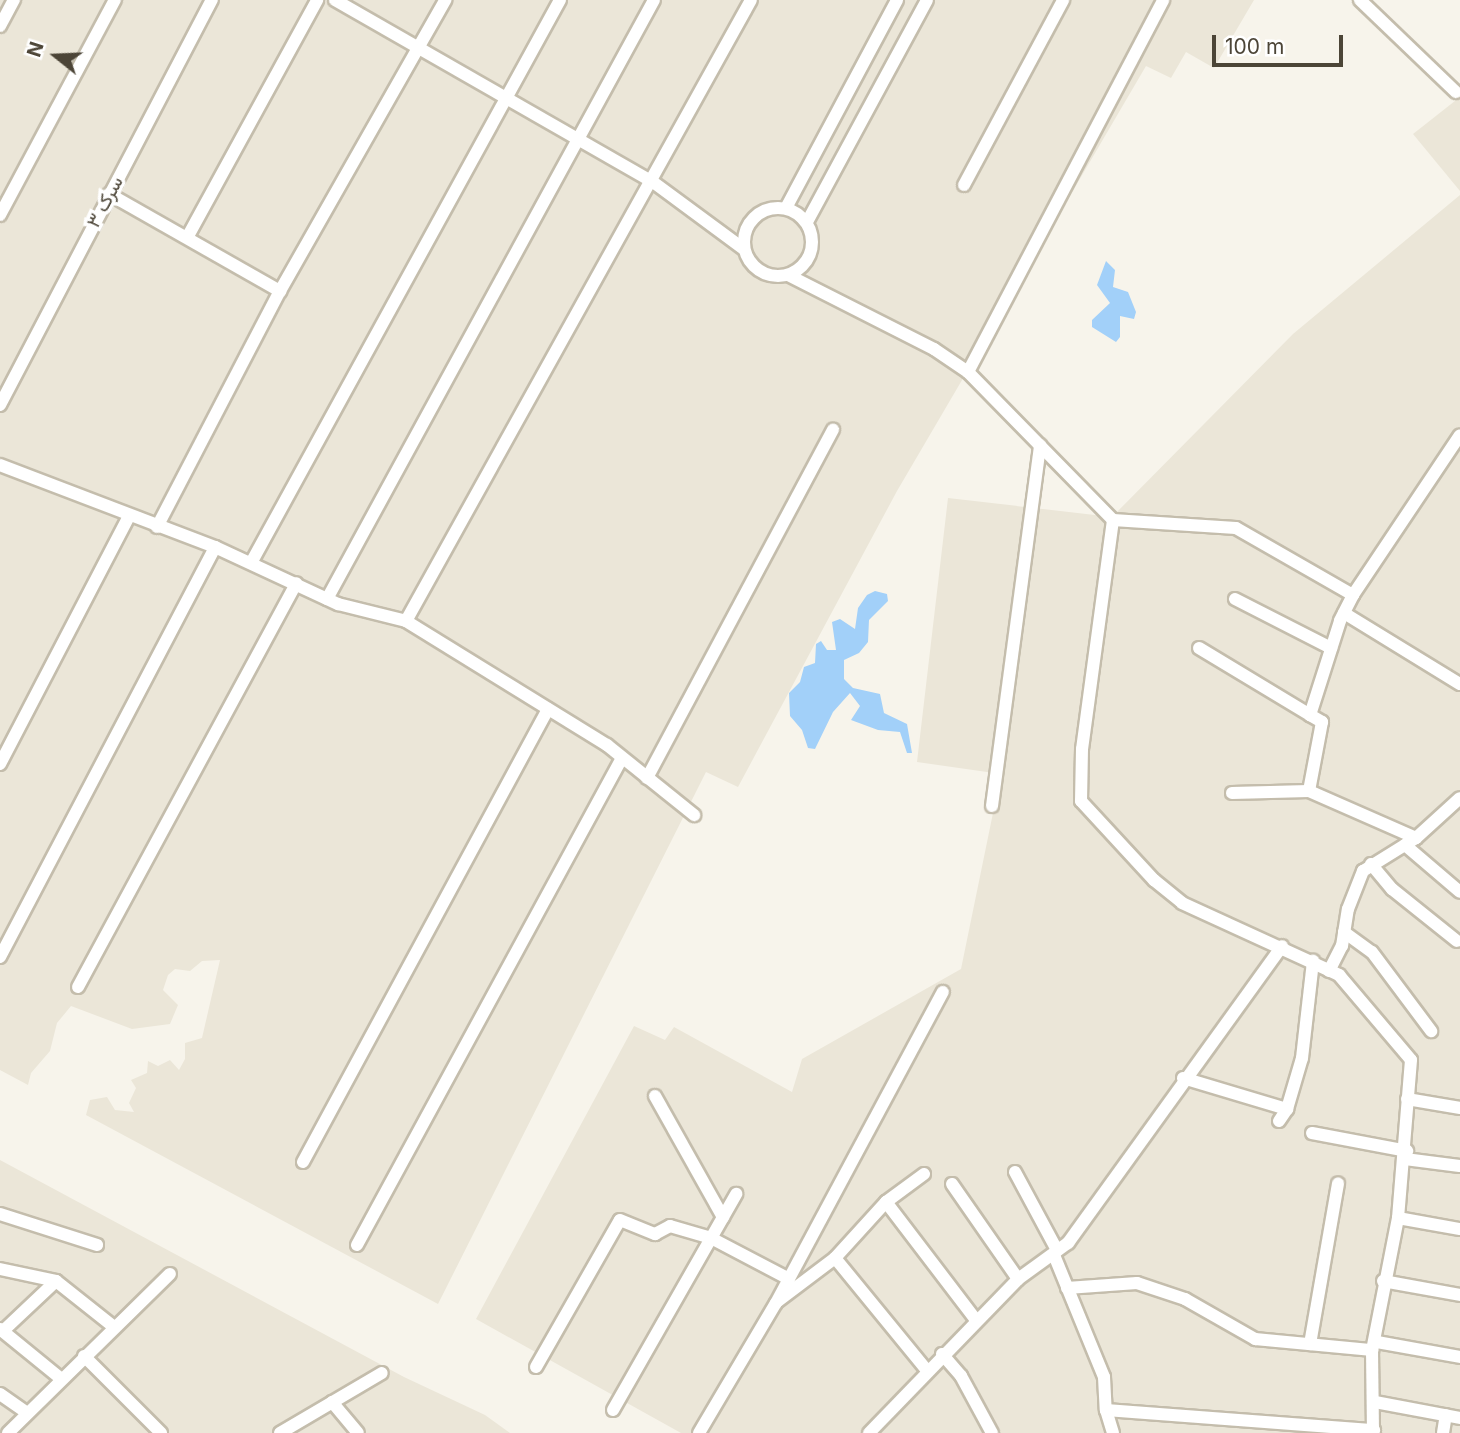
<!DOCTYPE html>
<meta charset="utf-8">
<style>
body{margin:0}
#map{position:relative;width:1460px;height:1433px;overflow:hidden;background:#f7f4eb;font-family:Inter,Vazirmatn,sans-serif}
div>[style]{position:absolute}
.residential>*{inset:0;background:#ebe6d8}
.water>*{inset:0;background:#a2d0f9}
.roads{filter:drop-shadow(2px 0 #c4bdac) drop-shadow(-2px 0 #c4bdac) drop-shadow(0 2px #c4bdac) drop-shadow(0 -2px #c4bdac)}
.minor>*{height:12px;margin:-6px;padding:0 6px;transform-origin:6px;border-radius:6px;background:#fff}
.minor>.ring{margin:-6px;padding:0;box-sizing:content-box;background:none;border:12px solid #fff;border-radius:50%}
span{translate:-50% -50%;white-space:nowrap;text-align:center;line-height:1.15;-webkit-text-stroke:7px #fff;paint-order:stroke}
.street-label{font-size:19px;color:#4c4537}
.north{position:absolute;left:21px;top:21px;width:70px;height:70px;-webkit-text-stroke:5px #fff;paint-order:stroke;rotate:288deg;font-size:19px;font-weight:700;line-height:28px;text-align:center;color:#4c4537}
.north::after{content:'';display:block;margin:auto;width:24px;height:32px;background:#4c4537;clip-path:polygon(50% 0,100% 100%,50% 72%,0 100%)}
.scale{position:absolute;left:1212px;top:35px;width:131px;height:32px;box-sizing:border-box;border:4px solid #4c4537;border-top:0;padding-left:9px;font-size:21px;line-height:24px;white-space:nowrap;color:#4c4537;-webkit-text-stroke:5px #fff;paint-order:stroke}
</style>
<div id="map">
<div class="residential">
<div style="clip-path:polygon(0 0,1254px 0,1214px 68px,1186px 52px,1171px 78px,1146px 66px,897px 491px,738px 787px,706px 772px,438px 1304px,86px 1115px,90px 1100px,107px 1097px,115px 1110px,134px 1112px,129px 1103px,136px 1088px,131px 1080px,147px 1073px,148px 1061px,158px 1066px,170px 1060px,179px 1070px,185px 1059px,185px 1043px,202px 1038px,220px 960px,202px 961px,190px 971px,175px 969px,168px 975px,163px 990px,178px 1005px,170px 1024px,132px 1029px,71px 1006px,57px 1023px,50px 1051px,31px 1073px,28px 1085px,0 1070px)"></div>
<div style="clip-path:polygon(1460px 97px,1460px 191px,1413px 134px)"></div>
<div style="clip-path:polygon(1460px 195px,1460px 1433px,681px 1433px,476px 1319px,634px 1026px,665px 1040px,674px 1027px,792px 1092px,802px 1059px,961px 969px,1001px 774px,917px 762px,948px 498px,1112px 517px,1293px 334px)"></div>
<div style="clip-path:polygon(0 1160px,404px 1377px,485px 1415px,510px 1433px,0 1433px)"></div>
</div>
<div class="water">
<div style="clip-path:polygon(1106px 261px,1115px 270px,1113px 287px,1128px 292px,1136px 312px,1134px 319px,1120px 316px,1120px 337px,1116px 342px,1092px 327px,1092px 320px,1110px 303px,1097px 285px)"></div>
<div style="clip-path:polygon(875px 591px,887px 594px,888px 601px,869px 620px,868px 642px,859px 653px,844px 660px,844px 679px,853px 688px,880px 694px,884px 713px,907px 724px,912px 753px,907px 753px,900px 732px,878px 730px,851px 720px,860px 706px,850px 693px,833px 712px,815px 749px,808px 748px,802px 730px,790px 716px,789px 693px,800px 682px,804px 667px,815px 663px,816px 644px,821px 641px,827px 650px,836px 650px,832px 622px,840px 619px,855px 629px,858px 608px,867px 595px)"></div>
</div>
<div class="roads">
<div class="minor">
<div style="left:335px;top:0;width:366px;rotate:29.8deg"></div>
<div style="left:653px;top:182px;width:113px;rotate:36.4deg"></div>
<div style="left:1360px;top:0;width:133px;rotate:43.8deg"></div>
<div style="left:0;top:26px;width:30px;rotate:-62deg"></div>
<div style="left:964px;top:185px;width:210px;rotate:-61.8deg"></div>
<div style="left:109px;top:194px;width:197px;rotate:29.6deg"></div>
<div class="ring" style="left:744px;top:208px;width:56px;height:56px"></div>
<div style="left:786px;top:208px;width:236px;rotate:-61.9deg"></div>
<div style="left:0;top:215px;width:244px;rotate:-61.9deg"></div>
<div style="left:807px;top:222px;width:252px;rotate:-61.6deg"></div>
<div style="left:188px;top:236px;width:269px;rotate:-61.3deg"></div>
<div style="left:788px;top:275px;width:164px;rotate:26.9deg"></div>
<div style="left:934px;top:349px;width:41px;rotate:34.1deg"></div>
<div style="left:968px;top:372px;width:207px;rotate:45.6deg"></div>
<div style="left:1113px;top:520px;width:123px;rotate:3.7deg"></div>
<div style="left:1236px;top:528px;width:135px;rotate:29.8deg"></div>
<div style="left:1353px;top:595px;width:29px;rotate:117deg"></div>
<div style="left:1340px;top:621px;width:99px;rotate:107.7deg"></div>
<div style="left:1310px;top:715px;width:14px;rotate:30deg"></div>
<div style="left:1322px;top:722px;width:70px;rotate:100.7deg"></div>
<div style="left:968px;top:372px;width:420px;rotate:-62.3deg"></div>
<div style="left:0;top:405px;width:457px;rotate:-62.4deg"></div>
<div style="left:0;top:465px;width:230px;rotate:20.9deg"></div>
<div style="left:215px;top:547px;width:136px;rotate:24.9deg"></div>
<div style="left:338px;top:604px;width:70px;rotate:14deg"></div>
<div style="left:406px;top:621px;width:236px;rotate:31.7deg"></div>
<div style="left:607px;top:745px;width:112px;rotate:38.8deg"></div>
<div style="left:1113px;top:520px;width:231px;rotate:97.7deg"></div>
<div style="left:1082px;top:749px;width:52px;rotate:91.1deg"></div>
<div style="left:1081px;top:801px;width:108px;rotate:47.3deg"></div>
<div style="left:1154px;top:880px;width:36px;rotate:39deg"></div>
<div style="left:1182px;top:903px;width:173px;rotate:24.6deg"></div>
<div style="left:1339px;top:975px;width:111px;rotate:49.7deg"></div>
<div style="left:1411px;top:1060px;width:159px;rotate:94.7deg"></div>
<div style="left:1398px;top:1218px;width:135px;rotate:101.1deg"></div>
<div style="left:1372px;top:1350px;width:83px;rotate:89.3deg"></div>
<div style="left:157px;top:527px;width:266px;rotate:-62.5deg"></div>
<div style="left:280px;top:291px;width:335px;rotate:-60.4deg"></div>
<div style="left:251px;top:563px;width:642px;rotate:-61.24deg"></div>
<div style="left:1353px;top:595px;width:192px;rotate:-56.2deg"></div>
<div style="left:327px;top:599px;width:682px;rotate:-61.37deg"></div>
<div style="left:1235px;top:599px;width:108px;rotate:27deg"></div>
<div style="left:1344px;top:613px;width:136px;rotate:31.5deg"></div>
<div style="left:406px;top:621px;width:710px;rotate:-60.95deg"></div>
<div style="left:1199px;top:648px;width:130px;rotate:31.1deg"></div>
<div style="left:0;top:764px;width:280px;rotate:-62.5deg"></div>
<div style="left:647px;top:778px;width:395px;rotate:-61.9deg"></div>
<div style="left:1232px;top:793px;width:77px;rotate:-1.5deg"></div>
<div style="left:1309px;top:791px;width:117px;rotate:23.7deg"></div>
<div style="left:992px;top:806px;width:364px;rotate:-82.4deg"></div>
<div style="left:1405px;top:845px;width:72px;rotate:40.5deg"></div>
<div style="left:1371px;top:864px;width:33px;rotate:50deg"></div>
<div style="left:1392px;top:889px;width:83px;rotate:38.7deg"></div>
<div style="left:1344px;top:932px;width:34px;rotate:36deg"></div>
<div style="left:1372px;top:952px;width:99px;rotate:53.2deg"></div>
<div style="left:0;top:957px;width:463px;rotate:-62.3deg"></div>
<div style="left:1329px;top:971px;width:28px;rotate:-63deg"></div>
<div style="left:1342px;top:946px;width:37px;rotate:-81deg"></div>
<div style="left:1348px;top:909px;width:41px;rotate:-68.5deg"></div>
<div style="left:1363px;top:871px;width:62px;rotate:-31.9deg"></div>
<div style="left:1416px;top:838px;width:59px;rotate:-42.3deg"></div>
<div style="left:78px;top:987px;width:459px;rotate:-61.6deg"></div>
<div style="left:1183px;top:1078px;width:109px;rotate:16.6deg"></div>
<div style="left:655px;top:1096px;width:139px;rotate:60.7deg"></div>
<div style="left:1407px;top:1099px;width:54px;rotate:9.6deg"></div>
<div style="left:1279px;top:1121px;width:14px;rotate:-56deg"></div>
<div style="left:1287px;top:1109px;width:53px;rotate:-73.6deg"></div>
<div style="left:1302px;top:1058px;width:98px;rotate:-83.5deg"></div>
<div style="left:1312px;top:1133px;width:97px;rotate:10.7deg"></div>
<div style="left:1405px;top:1159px;width:55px;rotate:7.3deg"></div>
<div style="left:303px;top:1162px;width:515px;rotate:-61.59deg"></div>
<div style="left:1015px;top:1172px;width:89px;rotate:61.7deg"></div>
<div style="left:924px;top:1174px;width:47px;rotate:143.6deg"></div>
<div style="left:886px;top:1202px;width:148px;rotate:52.7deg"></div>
<div style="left:952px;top:1184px;width:116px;rotate:55.2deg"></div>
<div style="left:0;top:1214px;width:102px;rotate:17.7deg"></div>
<div style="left:1398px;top:1218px;width:63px;rotate:10.1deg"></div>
<div style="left:357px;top:1245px;width:554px;rotate:-61.45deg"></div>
<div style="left:1054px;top:1255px;width:132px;rotate:67.7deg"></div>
<div style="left:1104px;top:1377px;width:33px;rotate:87deg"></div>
<div style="left:1106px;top:1410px;width:24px;rotate:73deg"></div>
<div style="left:835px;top:1258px;width:144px;rotate:50.7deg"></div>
<div style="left:0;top:1269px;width:57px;rotate:12.1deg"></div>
<div style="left:1383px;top:1281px;width:78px;rotate:10.3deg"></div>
<div style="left:1067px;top:1288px;width:70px;rotate:-4.1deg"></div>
<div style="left:1137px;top:1283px;width:51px;rotate:18.4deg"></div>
<div style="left:1185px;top:1299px;width:81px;rotate:29.7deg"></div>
<div style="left:1255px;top:1339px;width:118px;rotate:5.4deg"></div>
<div style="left:778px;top:1301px;width:71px;rotate:-37deg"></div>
<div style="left:835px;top:1258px;width:76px;rotate:-47.7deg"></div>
<div style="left:0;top:1329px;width:77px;rotate:39.2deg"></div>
<div style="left:3px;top:1331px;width:73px;rotate:-43.3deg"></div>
<div style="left:56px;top:1281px;width:74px;rotate:38.4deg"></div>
<div style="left:1377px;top:1342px;width:84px;rotate:10.2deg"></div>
<div style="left:1310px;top:1344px;width:163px;rotate:-80.1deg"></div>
<div style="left:942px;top:1354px;width:29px;rotate:49deg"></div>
<div style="left:961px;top:1376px;width:65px;rotate:61.5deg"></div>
<div style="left:84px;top:1356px;width:109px;rotate:45deg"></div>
<div style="left:536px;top:1367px;width:169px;rotate:-60.3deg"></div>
<div style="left:620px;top:1220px;width:38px;rotate:22deg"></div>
<div style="left:655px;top:1234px;width:17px;rotate:-28deg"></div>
<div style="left:670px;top:1226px;width:43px;rotate:16.3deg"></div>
<div style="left:711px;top:1238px;width:88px;rotate:27.7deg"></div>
<div style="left:0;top:1394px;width:33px;rotate:35deg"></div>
<div style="left:332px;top:1402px;width:40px;rotate:50deg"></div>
<div style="left:1375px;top:1402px;width:86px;rotate:10.7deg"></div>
<div style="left:613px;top:1410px;width:249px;rotate:-60.3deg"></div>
<div style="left:1106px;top:1410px;width:269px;rotate:4.3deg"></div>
<div style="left:8px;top:1433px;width:227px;rotate:-44.5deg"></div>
<div style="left:280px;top:1433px;width:118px;rotate:-30.5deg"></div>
<div style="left:699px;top:1433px;width:151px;rotate:-59.4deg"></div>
<div style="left:776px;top:1303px;width:353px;rotate:-61.8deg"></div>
<div style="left:869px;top:1433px;width:214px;rotate:-45.9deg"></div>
<div style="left:1018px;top:1279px;width:62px;rotate:-35.8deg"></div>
<div style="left:1068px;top:1243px;width:366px;rotate:-54.2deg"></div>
<div style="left:1443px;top:1433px;width:18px;rotate:-81deg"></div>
</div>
</div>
<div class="street-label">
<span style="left:105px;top:202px;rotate:-62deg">سرک ۳</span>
</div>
<div class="north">N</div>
<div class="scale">100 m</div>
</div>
